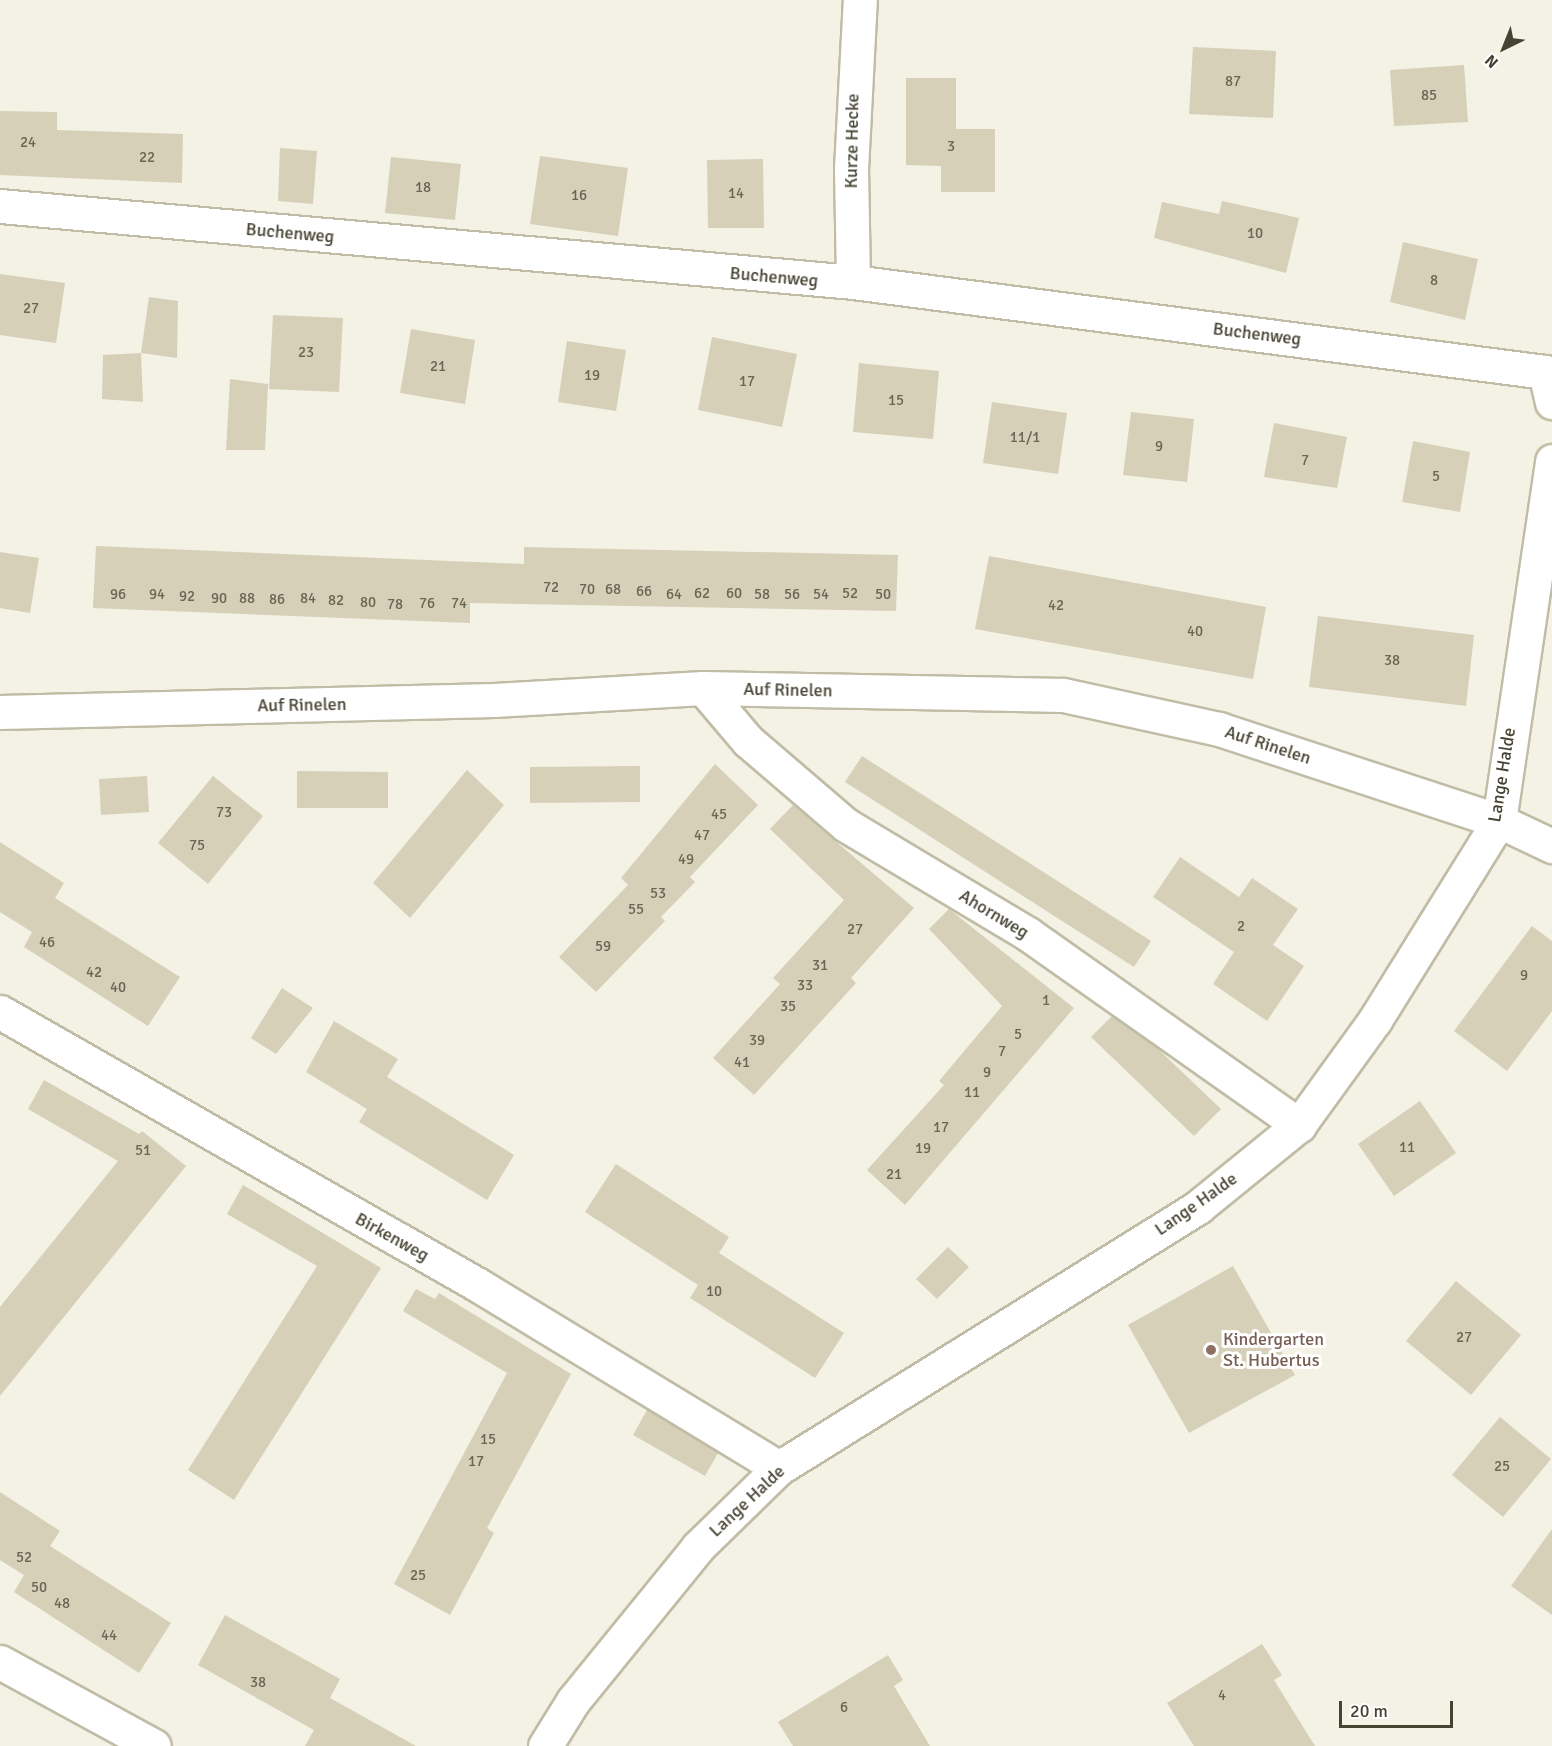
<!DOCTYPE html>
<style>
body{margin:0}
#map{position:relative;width:1552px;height:1746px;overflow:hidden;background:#f3f2e4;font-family:Signika,sans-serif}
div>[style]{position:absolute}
.building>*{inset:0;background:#d6d0b9}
.roads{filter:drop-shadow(2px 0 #c0bca6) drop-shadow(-2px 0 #c0bca6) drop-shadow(0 2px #c0bca6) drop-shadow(0 -2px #c0bca6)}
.minor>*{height:33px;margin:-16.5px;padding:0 16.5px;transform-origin:16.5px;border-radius:16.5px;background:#fff}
.dots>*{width:16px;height:16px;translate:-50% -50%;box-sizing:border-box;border:3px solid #fff;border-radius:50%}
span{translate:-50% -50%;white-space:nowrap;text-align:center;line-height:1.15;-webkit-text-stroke:6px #fff;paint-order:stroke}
.number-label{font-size:15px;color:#6a6654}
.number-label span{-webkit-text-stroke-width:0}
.street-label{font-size:18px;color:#464333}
.education-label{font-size:18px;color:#785e54}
.left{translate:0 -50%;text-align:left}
.north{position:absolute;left:1474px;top:18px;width:60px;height:60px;-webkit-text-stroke:4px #fff;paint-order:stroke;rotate:223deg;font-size:16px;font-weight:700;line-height:24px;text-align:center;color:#464333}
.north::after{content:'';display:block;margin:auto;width:21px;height:27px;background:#464333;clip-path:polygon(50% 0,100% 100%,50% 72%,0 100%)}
.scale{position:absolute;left:1339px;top:1701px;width:114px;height:27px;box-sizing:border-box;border:3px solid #464333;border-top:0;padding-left:8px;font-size:18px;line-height:21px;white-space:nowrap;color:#464333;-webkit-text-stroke:4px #fff;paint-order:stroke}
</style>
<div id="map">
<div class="building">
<div style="clip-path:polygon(1193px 47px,1276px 51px,1273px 118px,1189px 114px)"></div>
<div style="clip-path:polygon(1464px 65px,1468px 122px,1394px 126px,1390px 70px)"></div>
<div style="clip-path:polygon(906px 78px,956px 78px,956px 129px,995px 129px,995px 192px,941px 192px,941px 166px,906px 165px)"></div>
<div style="clip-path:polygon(0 111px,57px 112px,57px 130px,183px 134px,182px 183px,0 175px)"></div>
<div style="clip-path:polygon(280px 148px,317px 151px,313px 204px,278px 201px)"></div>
<div style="clip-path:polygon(540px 156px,628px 168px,618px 236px,530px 224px)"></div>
<div style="clip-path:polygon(391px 157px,461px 164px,455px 220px,385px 213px)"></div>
<div style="clip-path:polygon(763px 159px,764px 228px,708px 228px,707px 160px)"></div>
<div style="clip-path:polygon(1222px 201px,1299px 218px,1286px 273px,1154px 238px,1162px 202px,1219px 214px)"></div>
<div style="clip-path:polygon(1403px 242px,1478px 259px,1465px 320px,1390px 302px)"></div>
<div style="clip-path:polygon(0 274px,65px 283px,56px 343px,0 335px)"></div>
<div style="clip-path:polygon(149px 297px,178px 301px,177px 358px,141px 353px)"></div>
<div style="clip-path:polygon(273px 315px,343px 318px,339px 392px,269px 389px)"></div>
<div style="clip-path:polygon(411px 329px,475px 340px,465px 404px,400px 393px)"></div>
<div style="clip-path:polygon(712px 337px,797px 354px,782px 427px,698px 410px)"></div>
<div style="clip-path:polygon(567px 341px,626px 350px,616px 411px,558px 402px)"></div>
<div style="clip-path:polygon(141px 353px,143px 402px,102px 399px,103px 355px)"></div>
<div style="clip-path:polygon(859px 363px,939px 371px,933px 439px,853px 432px)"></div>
<div style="clip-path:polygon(230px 379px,268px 384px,265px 450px,226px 450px)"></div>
<div style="clip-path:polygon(992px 402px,1067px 413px,1058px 474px,983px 463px)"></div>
<div style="clip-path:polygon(1131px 412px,1194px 419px,1187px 482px,1123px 475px)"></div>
<div style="clip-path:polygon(1274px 423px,1347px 437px,1337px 488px,1264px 477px)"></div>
<div style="clip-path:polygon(1413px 441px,1470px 452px,1460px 512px,1402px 502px)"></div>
<div style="clip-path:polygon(96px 546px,524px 564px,524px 547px,898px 555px,896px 611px,470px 603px,470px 623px,93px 608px)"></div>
<div style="clip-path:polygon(0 552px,39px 558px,30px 613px,0 608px)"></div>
<div style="clip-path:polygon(989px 556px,1266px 607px,1253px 679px,975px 629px)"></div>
<div style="clip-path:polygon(1318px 616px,1474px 635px,1466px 706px,1309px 687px)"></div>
<div style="clip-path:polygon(862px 756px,1151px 941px,1134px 967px,845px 782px)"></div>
<div style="clip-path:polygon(715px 764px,758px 805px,690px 877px,695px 882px,661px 917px,665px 921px,596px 992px,559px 957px,628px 885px,621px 878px)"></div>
<div style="clip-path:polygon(640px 766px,640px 802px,530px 803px,530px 767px)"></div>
<div style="clip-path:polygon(467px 770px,504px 805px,410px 918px,373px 883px)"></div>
<div style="clip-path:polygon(297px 771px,388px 772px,388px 808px,297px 808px)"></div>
<div style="clip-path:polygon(147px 776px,149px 812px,101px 815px,99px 779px)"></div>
<div style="clip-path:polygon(213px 776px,263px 816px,208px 884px,158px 843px)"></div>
<div style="clip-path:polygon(793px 805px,914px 908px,851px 978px,856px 983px,754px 1095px,713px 1058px,780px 984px,773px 978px,844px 900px,770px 829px)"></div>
<div style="clip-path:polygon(0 842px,64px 883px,55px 898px,180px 977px,148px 1026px,24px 947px,32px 932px,0 912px)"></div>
<div style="clip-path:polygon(1180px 857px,1239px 897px,1252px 878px,1298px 909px,1273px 945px,1304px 966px,1267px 1021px,1213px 984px,1234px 952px,1153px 897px)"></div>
<div style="clip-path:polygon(949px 909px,1074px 1008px,905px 1205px,867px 1170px,944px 1085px,939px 1081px,1002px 1006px,929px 929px)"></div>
<div style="clip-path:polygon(1532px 926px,1552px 941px,1552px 1011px,1507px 1071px,1454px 1031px)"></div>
<div style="clip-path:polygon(282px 988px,313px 1008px,276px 1054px,251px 1038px)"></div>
<div style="clip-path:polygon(1112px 1016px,1157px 1048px,1221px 1109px,1194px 1136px,1091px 1037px)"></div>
<div style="clip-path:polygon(334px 1021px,398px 1059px,387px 1077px,514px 1155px,487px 1200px,359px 1122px,367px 1109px,306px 1072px)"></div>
<div style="clip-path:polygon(44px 1080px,139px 1134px,142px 1131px,186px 1166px,0 1396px,0 1307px,118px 1161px,28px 1109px)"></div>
<div style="clip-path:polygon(1420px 1101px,1456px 1153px,1394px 1196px,1358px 1144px)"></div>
<div style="clip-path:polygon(616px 1164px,729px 1237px,719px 1253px,844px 1333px,815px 1378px,690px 1298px,698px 1285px,585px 1212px)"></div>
<div style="clip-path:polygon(243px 1185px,381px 1268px,234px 1500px,188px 1470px,317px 1266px,227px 1214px)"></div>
<div style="clip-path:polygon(948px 1247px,969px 1267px,937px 1299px,916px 1279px)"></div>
<div style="clip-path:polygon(1233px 1266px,1295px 1375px,1189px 1433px,1128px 1325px)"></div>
<div style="clip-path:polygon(1456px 1281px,1521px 1335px,1471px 1395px,1406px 1341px)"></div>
<div style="clip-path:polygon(416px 1289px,435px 1299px,439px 1293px,571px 1374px,487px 1528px,494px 1533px,450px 1615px,394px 1584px,507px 1373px,403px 1311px)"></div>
<div style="clip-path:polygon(647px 1410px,718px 1453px,705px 1476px,633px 1435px)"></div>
<div style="clip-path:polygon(1500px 1417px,1551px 1459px,1503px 1517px,1452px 1475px)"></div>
<div style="clip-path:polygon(0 1492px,60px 1531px,50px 1546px,171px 1623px,139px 1673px,14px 1592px,24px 1575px,0 1560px)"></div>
<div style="clip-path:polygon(1552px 1529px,1552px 1615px,1511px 1586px)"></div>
<div style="clip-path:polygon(225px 1615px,340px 1679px,330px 1698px,416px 1746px,305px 1746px,314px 1730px,198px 1665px)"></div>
<div style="clip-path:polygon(1262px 1644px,1282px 1675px,1274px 1680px,1315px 1746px,1194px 1746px,1167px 1703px)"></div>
<div style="clip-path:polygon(888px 1655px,903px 1680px,894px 1686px,930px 1746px,793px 1746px,778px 1722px)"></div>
</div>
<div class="roads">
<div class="minor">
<div style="left:0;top:206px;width:856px;rotate:5.09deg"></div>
<div style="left:853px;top:282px;width:698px;rotate:7.41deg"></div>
<div style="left:1545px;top:372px;width:31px;rotate:77deg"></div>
<div style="left:853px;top:282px;width:113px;rotate:-91deg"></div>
<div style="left:851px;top:169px;width:169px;rotate:-87deg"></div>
<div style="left:703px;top:688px;width:70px;rotate:49.7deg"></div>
<div style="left:748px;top:741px;width:129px;rotate:40.6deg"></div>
<div style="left:846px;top:825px;width:212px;rotate:30.9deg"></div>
<div style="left:1028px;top:934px;width:332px;rotate:35.2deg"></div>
<div style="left:0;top:712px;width:494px;rotate:-1.4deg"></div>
<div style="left:494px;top:700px;width:209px;rotate:-3.3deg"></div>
<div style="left:703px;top:688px;width:360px;rotate:1.1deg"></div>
<div style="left:1063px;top:695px;width:160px;rotate:12.3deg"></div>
<div style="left:1219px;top:729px;width:295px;rotate:18.2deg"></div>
<div style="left:1499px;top:821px;width:59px;rotate:25.3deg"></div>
<div style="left:0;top:1012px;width:550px;rotate:29.73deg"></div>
<div style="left:478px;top:1285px;width:352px;rotate:31.3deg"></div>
<div style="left:0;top:1662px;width:175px;rotate:28.6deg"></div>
<div style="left:545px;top:1746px;width:53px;rotate:-58.1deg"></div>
<div style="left:573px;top:1701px;width:198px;rotate:-50.9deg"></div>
<div style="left:698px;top:1547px;width:113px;rotate:-44.3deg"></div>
<div style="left:779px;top:1468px;width:494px;rotate:-31.9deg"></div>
<div style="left:1198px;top:1207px;width:130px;rotate:-39.1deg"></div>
<div style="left:1299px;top:1125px;width:130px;rotate:-54.1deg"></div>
<div style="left:1375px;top:1020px;width:234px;rotate:-58.1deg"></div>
<div style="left:1499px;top:821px;width:364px;rotate:-81.6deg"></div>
</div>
</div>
<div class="dots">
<div style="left:1211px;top:1350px;background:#8d6e63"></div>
</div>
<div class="number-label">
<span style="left:1233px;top:82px">87</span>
<span style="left:1429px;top:96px">85</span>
<span style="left:28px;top:143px">24</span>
<span style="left:951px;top:147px">3</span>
<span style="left:147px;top:158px">22</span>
<span style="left:423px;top:188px">18</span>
<span style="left:736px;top:194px">14</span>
<span style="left:579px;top:196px">16</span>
<span style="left:1255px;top:234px">10</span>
<span style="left:1434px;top:281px">8</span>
<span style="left:31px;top:309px">27</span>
<span style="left:306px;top:353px">23</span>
<span style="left:438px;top:367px">21</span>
<span style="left:592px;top:376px">19</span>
<span style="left:747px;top:382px">17</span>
<span style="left:896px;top:401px">15</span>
<span style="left:1025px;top:438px">11/1</span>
<span style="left:1159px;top:447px">9</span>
<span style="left:1305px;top:461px">7</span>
<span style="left:1436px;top:477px">5</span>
<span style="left:551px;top:588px">72</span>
<span style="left:587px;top:590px">70</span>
<span style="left:613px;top:590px">68</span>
<span style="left:644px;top:592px">66</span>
<span style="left:702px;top:594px">62</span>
<span style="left:734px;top:594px">60</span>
<span style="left:850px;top:594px">52</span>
<span style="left:118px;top:595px">96</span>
<span style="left:157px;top:595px">94</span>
<span style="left:674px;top:595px">64</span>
<span style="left:762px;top:595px">58</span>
<span style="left:792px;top:595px">56</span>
<span style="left:821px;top:595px">54</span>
<span style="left:883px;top:595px">50</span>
<span style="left:187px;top:597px">92</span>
<span style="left:219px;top:599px">90</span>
<span style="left:247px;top:599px">88</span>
<span style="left:308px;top:599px">84</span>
<span style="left:277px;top:600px">86</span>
<span style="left:336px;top:601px">82</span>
<span style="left:368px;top:603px">80</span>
<span style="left:427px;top:604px">76</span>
<span style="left:459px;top:604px">74</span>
<span style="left:395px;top:605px">78</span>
<span style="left:1056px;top:606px">42</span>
<span style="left:1195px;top:632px">40</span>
<span style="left:1392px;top:661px">38</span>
<span style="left:224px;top:813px">73</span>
<span style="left:719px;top:815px">45</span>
<span style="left:702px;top:836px">47</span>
<span style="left:197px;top:846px">75</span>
<span style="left:686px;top:860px">49</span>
<span style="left:658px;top:894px">53</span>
<span style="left:636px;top:910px">55</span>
<span style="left:1241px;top:927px">2</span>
<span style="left:855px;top:930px">27</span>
<span style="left:47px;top:943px">46</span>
<span style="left:603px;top:947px">59</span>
<span style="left:820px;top:966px">31</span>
<span style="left:94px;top:973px">42</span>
<span style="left:1524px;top:976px">9</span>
<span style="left:805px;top:986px">33</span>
<span style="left:118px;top:988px">40</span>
<span style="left:1046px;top:1001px">1</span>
<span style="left:788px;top:1007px">35</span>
<span style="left:1018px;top:1035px">5</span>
<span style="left:757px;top:1041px">39</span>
<span style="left:1002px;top:1052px">7</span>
<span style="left:742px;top:1063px">41</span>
<span style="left:987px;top:1073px">9</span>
<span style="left:972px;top:1093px">11</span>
<span style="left:941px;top:1128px">17</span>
<span style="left:1407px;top:1148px">11</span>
<span style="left:923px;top:1149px">19</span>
<span style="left:143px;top:1151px">51</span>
<span style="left:894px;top:1175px">21</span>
<span style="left:714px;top:1292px">10</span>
<span style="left:1464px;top:1338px">27</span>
<span style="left:488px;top:1440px">15</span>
<span style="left:476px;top:1462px">17</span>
<span style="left:1502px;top:1467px">25</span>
<span style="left:24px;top:1558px">52</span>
<span style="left:418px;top:1576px">25</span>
<span style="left:39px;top:1588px">50</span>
<span style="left:62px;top:1604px">48</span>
<span style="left:109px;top:1636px">44</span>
<span style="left:258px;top:1683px">38</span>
<span style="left:1222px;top:1696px">4</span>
<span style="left:844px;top:1708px">6</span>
</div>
<div class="street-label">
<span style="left:852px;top:141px;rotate:-89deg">Kurze Hecke</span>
<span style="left:290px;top:233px;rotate:5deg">Buchenweg</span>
<span style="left:774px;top:277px;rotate:5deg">Buchenweg</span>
<span style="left:1257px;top:334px;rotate:7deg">Buchenweg</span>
<span style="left:788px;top:690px;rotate:1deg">Auf Rinelen</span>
<span style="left:302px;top:705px;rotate:-1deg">Auf Rinelen</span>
<span style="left:1268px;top:745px;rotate:18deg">Auf Rinelen</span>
<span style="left:1502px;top:775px;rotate:-81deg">Lange Halde</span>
<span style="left:994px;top:914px;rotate:31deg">Ahornweg</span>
<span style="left:1196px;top:1204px;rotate:-35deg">Lange Halde</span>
<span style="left:392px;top:1237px;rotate:29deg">Birkenweg</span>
<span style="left:747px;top:1501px;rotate:-43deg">Lange Halde</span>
</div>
<div class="education-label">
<span class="left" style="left:1223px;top:1350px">Kindergarten<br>St. Hubertus</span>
</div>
<div class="north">N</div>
<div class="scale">20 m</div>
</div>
